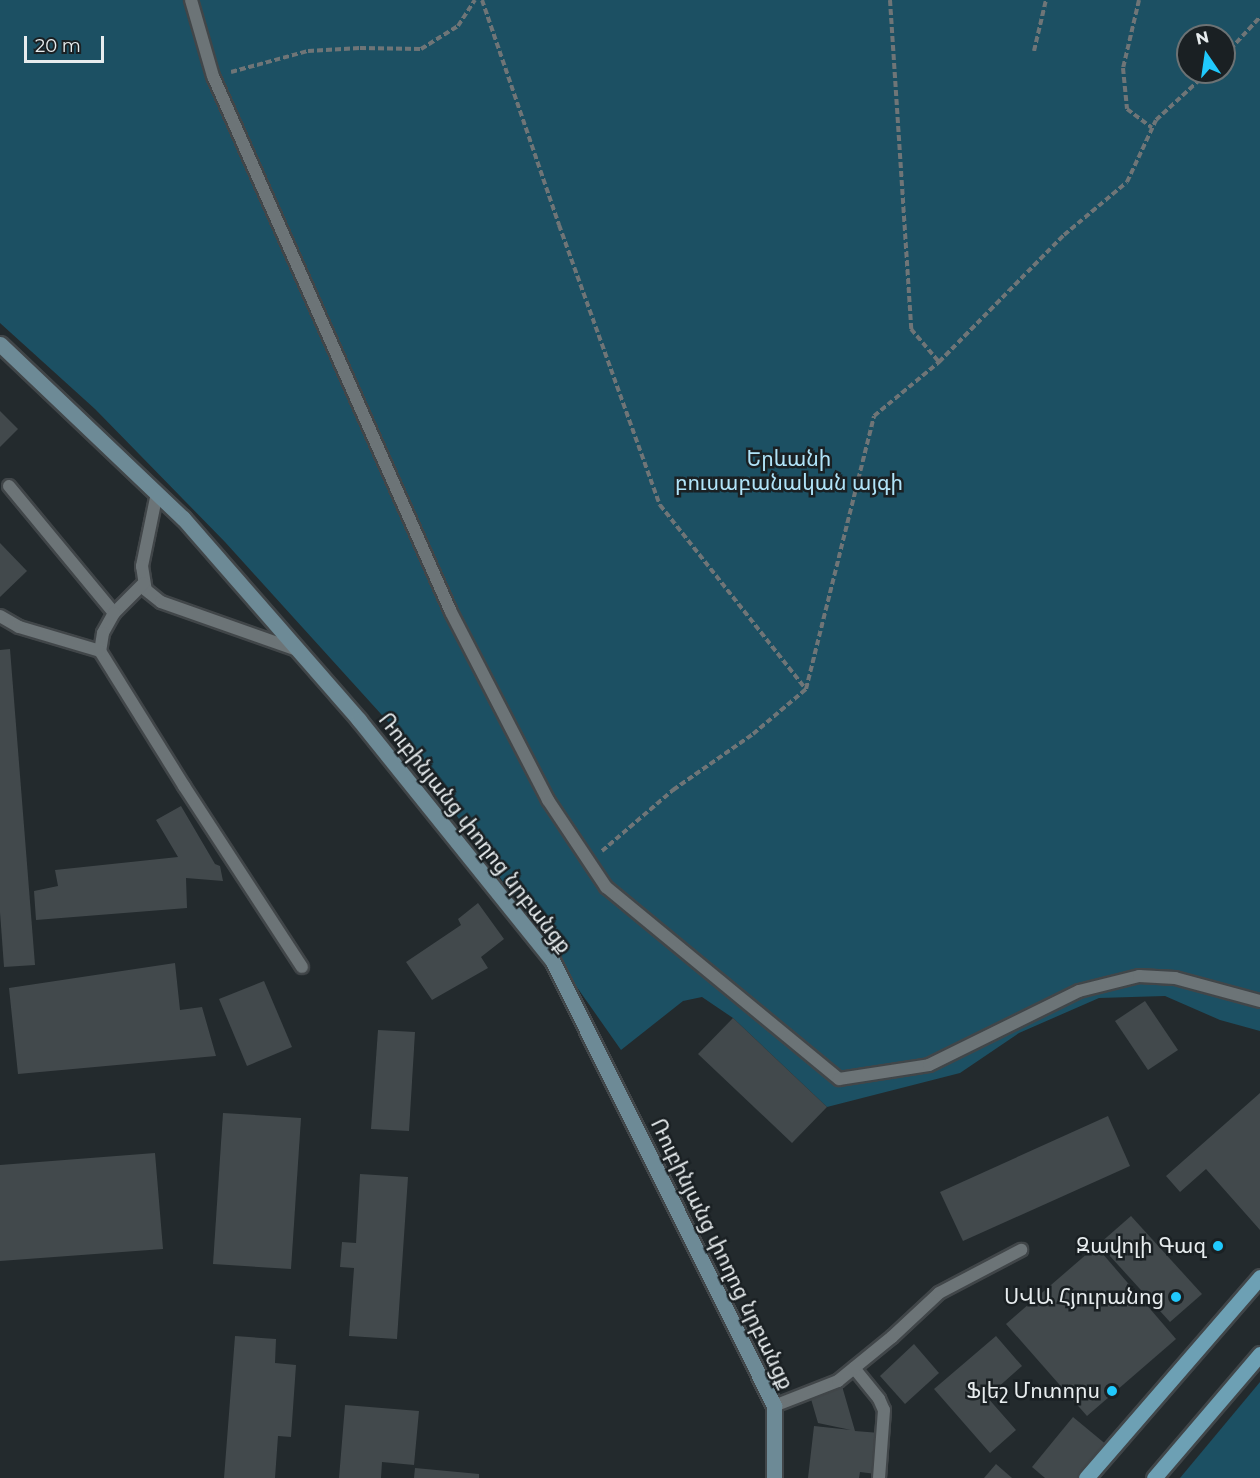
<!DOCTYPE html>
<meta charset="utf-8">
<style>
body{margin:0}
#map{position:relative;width:1260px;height:1478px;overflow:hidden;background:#232a2d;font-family:Montserrat,"Noto Sans Armenian",sans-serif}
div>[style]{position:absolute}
.green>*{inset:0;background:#1c5063}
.building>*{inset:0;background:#42494c}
.path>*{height:4px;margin-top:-2px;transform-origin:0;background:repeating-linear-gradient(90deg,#6f7577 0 6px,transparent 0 9px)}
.roads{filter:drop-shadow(2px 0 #414649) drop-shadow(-2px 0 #414649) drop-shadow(0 2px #414649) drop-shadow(0 -2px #414649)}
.lane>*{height:12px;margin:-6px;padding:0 6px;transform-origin:6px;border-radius:6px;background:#6c7477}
.secondary>*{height:15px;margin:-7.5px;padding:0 7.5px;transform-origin:7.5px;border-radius:7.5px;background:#6d8a96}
.primary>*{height:15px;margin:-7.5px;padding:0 7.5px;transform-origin:7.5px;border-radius:7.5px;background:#6da0b4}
.dots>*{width:16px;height:16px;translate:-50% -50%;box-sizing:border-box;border:3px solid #1a2023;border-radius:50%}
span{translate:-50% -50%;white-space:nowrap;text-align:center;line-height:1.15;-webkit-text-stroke:5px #1a2023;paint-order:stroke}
.park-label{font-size:21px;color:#b1e4f9}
.street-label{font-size:21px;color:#e7ecee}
.poi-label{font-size:21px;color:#e7ecee}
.right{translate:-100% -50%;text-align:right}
.north{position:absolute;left:1176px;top:24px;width:60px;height:60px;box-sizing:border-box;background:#1a2023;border:2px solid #6c7274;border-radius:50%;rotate:347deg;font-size:16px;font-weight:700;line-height:24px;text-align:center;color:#e7ecee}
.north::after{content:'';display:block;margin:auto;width:21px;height:27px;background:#20c9fd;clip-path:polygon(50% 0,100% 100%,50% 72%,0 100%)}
.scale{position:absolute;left:24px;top:36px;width:80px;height:27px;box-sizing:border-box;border:3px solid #e7ecee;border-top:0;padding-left:8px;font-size:18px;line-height:21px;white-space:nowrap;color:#e7ecee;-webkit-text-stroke:4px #1a2023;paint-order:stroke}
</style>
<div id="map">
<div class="green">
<div style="clip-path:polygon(evenodd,0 0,1260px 0,1260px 1031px,1220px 1020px,1165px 996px,1099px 998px,1019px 1033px,960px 1073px,827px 1107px,733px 1018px,702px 997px,683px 1001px,621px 1050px,400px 735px,225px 542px,95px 409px,0 323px,0 0,1188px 36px,1224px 36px,1224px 72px,1188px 72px,1188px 36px)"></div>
<div style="clip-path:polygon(1260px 1382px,1260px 1478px,1180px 1478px)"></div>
</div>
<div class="building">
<div style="clip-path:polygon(0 411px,18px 429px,0 447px)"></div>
<div style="clip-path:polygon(0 543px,27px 571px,0 597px)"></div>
<div style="clip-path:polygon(10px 649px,35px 965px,4px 967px,0 912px,0 650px)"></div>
<div style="clip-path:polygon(181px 806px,215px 864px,220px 866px,223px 881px,186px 878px,187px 908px,36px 920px,34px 891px,58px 886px,55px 870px,178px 857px,156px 820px)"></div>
<div style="clip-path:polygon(478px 903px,504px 939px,481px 957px,488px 968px,432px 1000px,406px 962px,461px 925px,458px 919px)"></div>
<div style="clip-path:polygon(175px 963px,180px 1010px,202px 1007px,216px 1056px,18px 1074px,9px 988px)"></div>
<div style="clip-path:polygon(264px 981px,292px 1047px,247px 1066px,219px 999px)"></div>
<div style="clip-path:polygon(1145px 1001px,1178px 1050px,1148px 1070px,1115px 1021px)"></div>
<div style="clip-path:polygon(733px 1018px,827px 1107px,792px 1143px,698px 1054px)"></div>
<div style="clip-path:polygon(378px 1030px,415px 1032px,409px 1131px,371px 1129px)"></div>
<div style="clip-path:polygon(1260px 1093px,1260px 1230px,1206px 1169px,1180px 1192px,1166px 1176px)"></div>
<div style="clip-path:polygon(223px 1113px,301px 1118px,291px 1269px,213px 1264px)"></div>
<div style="clip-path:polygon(1108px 1116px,1130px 1166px,963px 1241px,940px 1192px)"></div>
<div style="clip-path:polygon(155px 1153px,163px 1249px,0 1261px,0 1165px)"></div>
<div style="clip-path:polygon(360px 1174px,408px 1177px,397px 1339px,349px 1336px,354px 1268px,340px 1267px,342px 1242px,356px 1243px)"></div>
<div style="clip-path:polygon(1131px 1216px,1202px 1294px,1170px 1322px,1099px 1244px)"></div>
<div style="clip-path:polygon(1096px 1246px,1176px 1339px,1087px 1416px,1006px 1324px)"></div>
<div style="clip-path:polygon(235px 1336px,276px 1339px,275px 1363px,296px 1365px,291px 1437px,278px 1436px,275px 1478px,224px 1478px)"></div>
<div style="clip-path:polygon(996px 1336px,1022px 1366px,987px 1397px,1016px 1430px,990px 1453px,934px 1389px)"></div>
<div style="clip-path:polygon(914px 1344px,939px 1373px,905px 1404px,880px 1376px)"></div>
<div style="clip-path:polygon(842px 1386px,855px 1431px,880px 1433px,876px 1474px,860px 1472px,859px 1478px,808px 1478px,814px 1426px,851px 1430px,818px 1423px,811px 1399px)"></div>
<div style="clip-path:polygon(345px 1405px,419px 1411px,414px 1465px,382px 1462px,381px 1478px,339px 1478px)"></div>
<div style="clip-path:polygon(1073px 1417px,1108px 1446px,1081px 1478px,1045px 1478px,1032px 1467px)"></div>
<div style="clip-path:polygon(996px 1464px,1012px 1478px,984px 1478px)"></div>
<div style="clip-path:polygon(415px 1468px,479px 1474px,479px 1478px,414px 1478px)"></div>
</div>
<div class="path">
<div style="left:482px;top:0;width:238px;rotate:71.1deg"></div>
<div style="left:559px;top:225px;width:298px;rotate:70.2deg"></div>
<div style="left:660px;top:505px;width:235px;rotate:51.6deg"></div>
<div style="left:806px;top:689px;width:281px;rotate:-76deg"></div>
<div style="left:874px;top:416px;width:85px;rotate:-39.7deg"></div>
<div style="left:939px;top:362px;width:178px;rotate:-45.5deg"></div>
<div style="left:1064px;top:235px;width:82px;rotate:-40.1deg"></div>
<div style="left:1127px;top:182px;width:68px;rotate:-64.9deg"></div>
<div style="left:1156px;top:120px;width:71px;rotate:-42.7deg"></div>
<div style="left:890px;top:0;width:330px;rotate:86.3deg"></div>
<div style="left:911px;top:329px;width:43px;rotate:49.7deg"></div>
<div style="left:1139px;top:0;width:70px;rotate:103.2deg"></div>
<div style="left:1123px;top:68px;width:41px;rotate:84.4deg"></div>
<div style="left:1127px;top:109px;width:31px;rotate:37deg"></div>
<div style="left:1034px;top:51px;width:52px;rotate:-76.8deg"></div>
<div style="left:1224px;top:56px;width:53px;rotate:-47.3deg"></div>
<div style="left:231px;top:72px;width:80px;rotate:-15.3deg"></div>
<div style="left:308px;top:51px;width:52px;rotate:-3.3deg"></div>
<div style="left:360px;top:48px;width:61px;rotate:0.9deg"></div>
<div style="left:421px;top:49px;width:44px;rotate:-31.9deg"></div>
<div style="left:458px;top:26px;width:31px;rotate:-57deg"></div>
<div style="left:602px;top:851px;width:94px;rotate:-40.7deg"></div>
<div style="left:673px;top:790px;width:98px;rotate:-35deg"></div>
<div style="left:753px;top:734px;width:70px;rotate:-40.3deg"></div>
</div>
<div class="roads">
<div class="lane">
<div style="left:191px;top:0;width:79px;rotate:73.9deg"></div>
<div style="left:213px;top:76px;width:586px;rotate:66.06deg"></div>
<div style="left:451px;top:612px;width:212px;rotate:62.7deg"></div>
<div style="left:548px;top:800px;width:105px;rotate:56.3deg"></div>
<div style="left:606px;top:887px;width:302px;rotate:39.5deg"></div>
<div style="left:839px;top:1079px;width:91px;rotate:-8.8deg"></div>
<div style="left:929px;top:1065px;width:167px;rotate:-26.3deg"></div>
<div style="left:1079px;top:991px;width:62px;rotate:-14deg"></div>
<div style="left:1139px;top:976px;width:36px;rotate:3deg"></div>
<div style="left:1175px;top:978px;width:88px;rotate:15.1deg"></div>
<div style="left:9px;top:486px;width:165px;rotate:50.4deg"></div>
<div style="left:157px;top:493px;width:75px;rotate:101.6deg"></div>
<div style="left:142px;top:566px;width:24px;rotate:81deg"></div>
<div style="left:146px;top:590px;width:19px;rotate:39deg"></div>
<div style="left:161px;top:602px;width:144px;rotate:19.4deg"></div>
<div style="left:144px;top:583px;width:42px;rotate:135deg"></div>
<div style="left:114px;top:613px;width:23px;rotate:119deg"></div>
<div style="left:103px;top:633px;width:18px;rotate:99deg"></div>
<div style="left:100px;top:651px;width:159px;rotate:58.1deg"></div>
<div style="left:184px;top:786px;width:216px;rotate:56.9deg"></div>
<div style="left:0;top:616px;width:22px;rotate:30deg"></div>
<div style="left:19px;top:627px;width:84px;rotate:16.5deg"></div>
<div style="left:854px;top:1368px;width:40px;rotate:51deg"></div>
<div style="left:879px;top:1399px;width:12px;rotate:66deg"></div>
<div style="left:884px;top:1410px;width:68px;rotate:94.2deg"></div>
<div style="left:774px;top:1406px;width:69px;rotate:-21.3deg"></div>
<div style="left:838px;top:1381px;width:70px;rotate:-39.2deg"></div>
<div style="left:892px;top:1337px;width:64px;rotate:-43.1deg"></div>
<div style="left:939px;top:1293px;width:93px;rotate:-27.7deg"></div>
</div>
<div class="secondary">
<div style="left:0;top:344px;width:253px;rotate:43.6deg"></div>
<div style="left:183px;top:518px;width:268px;rotate:48.9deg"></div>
<div style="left:359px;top:720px;width:308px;rotate:51.2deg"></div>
<div style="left:552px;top:960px;width:498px;rotate:63.5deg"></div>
<div style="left:774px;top:1406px;width:72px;rotate:90deg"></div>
</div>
<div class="primary">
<div style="left:1086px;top:1478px;width:266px;rotate:-49.1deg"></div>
<div style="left:1154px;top:1478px;width:163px;rotate:-49.5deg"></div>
</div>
</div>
<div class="dots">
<div style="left:1218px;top:1246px;background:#20c9fd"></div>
<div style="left:1176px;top:1297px;background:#20c9fd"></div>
<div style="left:1112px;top:1391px;background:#20c9fd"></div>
</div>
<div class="park-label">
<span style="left:789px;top:471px">Երևանի<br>բուսաբանական այգի</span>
</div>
<div class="street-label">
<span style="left:475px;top:833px;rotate:52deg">Ռուբինյանց փողոց նրբանցք</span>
<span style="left:722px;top:1254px;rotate:64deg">Ռուբինյանց փողոց նրբանցք</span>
</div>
<div class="poi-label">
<span class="right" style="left:1206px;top:1246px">Զավոլի Գազ</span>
<span class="right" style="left:1164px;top:1297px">ՍՎԱ Հյուրանոց</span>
<span class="right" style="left:1100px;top:1391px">Ֆլեշ Մոտորս</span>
</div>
<div class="north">N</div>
<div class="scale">20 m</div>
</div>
